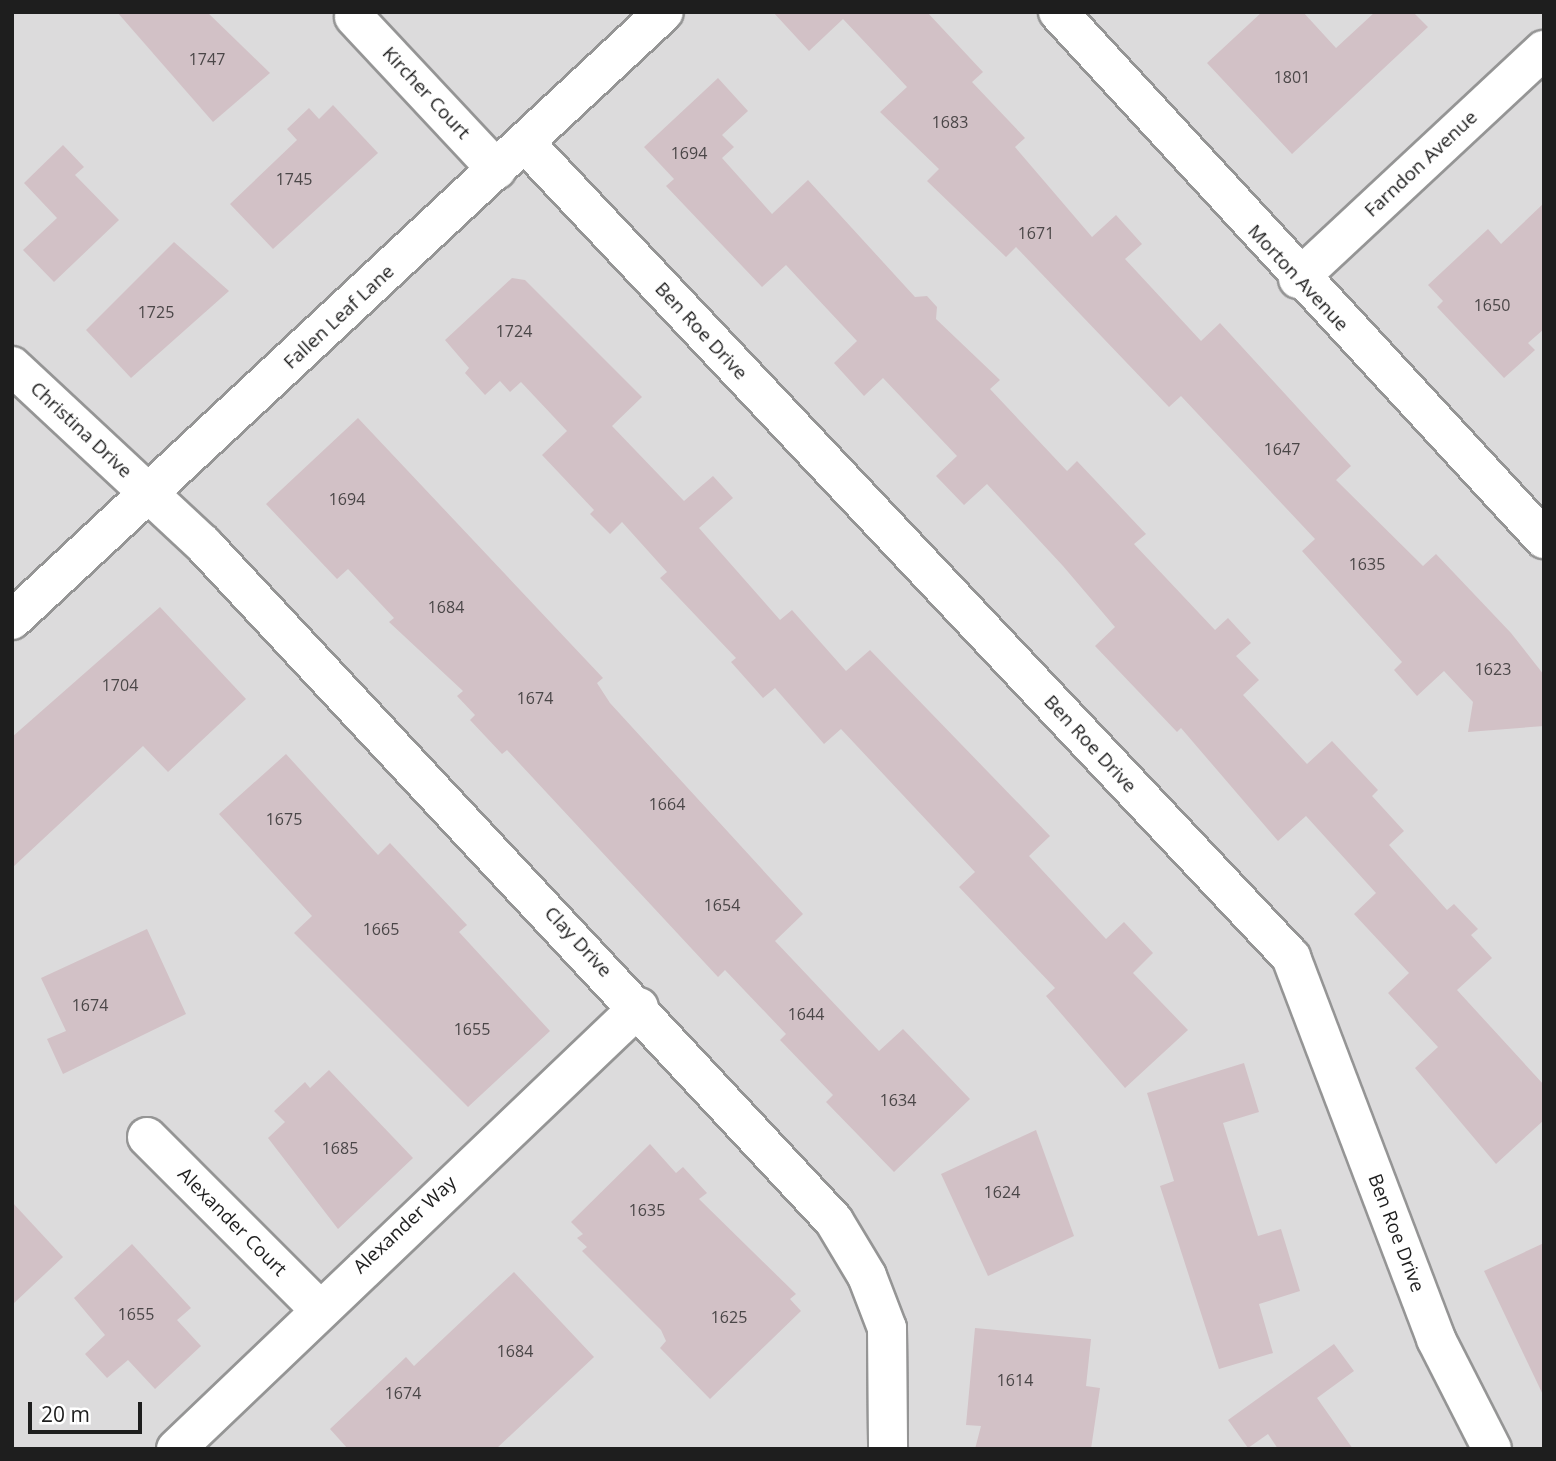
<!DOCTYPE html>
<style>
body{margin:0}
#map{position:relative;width:1556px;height:1461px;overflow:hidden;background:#efe4e4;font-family:"Open Sans",sans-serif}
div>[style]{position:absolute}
.residential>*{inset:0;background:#dcdbdc}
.building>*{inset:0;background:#d2c1c6}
.roads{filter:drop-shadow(2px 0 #959595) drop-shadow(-2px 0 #959595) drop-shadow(0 2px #959595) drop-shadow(0 -2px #959595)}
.minor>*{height:38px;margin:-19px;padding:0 19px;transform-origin:19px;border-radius:19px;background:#fff}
span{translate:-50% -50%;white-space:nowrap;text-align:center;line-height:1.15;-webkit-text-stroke:5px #fff;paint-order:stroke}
.number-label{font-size:16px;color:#4b4748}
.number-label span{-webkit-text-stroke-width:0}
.street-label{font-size:19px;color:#1e1e1e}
.frame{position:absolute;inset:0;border:14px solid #1e1e1e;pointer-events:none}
.scale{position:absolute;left:28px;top:1402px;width:114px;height:32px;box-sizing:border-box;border:4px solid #1e1e1e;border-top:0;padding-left:9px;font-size:21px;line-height:24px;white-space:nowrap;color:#1e1e1e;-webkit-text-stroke:5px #fff;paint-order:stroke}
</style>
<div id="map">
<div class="residential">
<div style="clip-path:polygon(12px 12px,1544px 12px,1544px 1449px,12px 1449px)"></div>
</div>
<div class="building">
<div style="clip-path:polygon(117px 12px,207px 12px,270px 73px,213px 122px)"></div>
<div style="clip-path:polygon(773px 12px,927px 12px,983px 72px,972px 82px,1025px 138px,1015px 147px,1092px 237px,1116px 215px,1142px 244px,1125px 259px,1201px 341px,1220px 323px,1351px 466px,1336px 480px,1423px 566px,1436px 554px,1511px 633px,1544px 675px,1544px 726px,1468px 732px,1473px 702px,1444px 671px,1417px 696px,1394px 670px,1402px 662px,1302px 551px,1315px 539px,1181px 396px,1169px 407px,1016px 247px,1006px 257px,927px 181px,939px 169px,880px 112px,907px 87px,843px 19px,809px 51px)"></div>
<div style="clip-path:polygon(1262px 12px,1303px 12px,1336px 48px,1375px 12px,1413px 12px,1428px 27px,1292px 154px,1207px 63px)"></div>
<div style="clip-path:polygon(718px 78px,748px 111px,722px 135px,734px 147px,722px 158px,772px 214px,808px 180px,915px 297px,927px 296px,937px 307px,936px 319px,1000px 380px,990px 389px,1067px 471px,1077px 461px,1146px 534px,1134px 544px,1215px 630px,1228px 618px,1251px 643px,1236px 656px,1259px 680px,1243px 695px,1307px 764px,1332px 741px,1378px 790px,1372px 796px,1404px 831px,1389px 845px,1447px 910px,1454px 904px,1478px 929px,1471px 935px,1492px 958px,1457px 990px,1544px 1085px,1544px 1120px,1496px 1164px,1415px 1068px,1438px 1047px,1388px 993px,1409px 973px,1354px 914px,1376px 893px,1306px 816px,1278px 841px,1181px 728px,1177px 732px,1095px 646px,1115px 627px,1063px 566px,987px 484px,964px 505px,936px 476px,957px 456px,883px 378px,864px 396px,834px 363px,857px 341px,786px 265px,762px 287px,666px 186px,674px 179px,644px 147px)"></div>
<div style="clip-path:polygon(333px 105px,378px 153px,273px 249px,230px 204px,297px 140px,287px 129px,309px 108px,319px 119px)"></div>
<div style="clip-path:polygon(63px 145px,84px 167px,75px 175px,119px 220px,54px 282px,23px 250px,57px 218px,24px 183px)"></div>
<div style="clip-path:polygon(1544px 203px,1544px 329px,1528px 343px,1535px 350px,1504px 378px,1437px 307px,1443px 301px,1428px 285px,1488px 229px,1501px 244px)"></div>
<div style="clip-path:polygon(174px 242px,229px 291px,131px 378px,86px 330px)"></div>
<div style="clip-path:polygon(512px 278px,525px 280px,642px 397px,612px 426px,684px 501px,713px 476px,733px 498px,699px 528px,780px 620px,792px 610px,846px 671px,870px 650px,1050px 836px,1029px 856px,1106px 939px,1124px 922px,1153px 953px,1133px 973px,1188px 1030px,1125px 1088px,1046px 996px,1055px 988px,959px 887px,975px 872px,841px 729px,824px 744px,775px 688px,763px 698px,731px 662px,736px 658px,660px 578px,667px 572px,622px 522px,610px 534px,590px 514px,594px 510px,542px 455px,567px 431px,521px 382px,510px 392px,500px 381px,485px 395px,465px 373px,469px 368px,445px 340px)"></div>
<div style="clip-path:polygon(358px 418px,603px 678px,597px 683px,610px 703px,803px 914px,775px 941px,879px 1051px,903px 1029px,970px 1099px,894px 1172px,826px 1102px,833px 1095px,780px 1040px,786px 1034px,725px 970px,718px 977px,507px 750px,502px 754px,470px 720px,475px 715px,457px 696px,463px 691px,389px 622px,394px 618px,348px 569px,337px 579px,266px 504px)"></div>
<div style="clip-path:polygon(160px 607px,246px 699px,168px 772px,143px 746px,12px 868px,12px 737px)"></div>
<div style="clip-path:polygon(286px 754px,378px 855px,390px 843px,467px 925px,459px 932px,550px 1031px,468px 1107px,294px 933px,312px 916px,219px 814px)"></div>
<div style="clip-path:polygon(147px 929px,186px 1014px,63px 1074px,47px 1039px,66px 1031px,41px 978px)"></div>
<div style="clip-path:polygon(1244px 1063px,1259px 1112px,1223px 1123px,1258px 1236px,1281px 1229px,1300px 1291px,1259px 1304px,1273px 1353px,1219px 1369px,1160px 1186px,1174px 1181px,1147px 1093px)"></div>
<div style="clip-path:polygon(329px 1070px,413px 1158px,338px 1229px,268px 1138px,285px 1122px,274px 1111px,305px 1082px,310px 1088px)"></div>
<div style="clip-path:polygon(1036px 1130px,1074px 1236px,988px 1276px,941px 1174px)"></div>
<div style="clip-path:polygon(650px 1144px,676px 1173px,683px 1167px,707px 1193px,699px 1199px,796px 1294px,790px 1299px,801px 1311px,710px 1399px,660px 1348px,666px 1341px,661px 1330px,582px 1251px,587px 1247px,577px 1238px,583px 1234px,571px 1222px)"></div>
<div style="clip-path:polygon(12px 1202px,63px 1257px,12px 1305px)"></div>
<div style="clip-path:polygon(1544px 1243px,1544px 1397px,1484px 1271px)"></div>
<div style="clip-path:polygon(132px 1244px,191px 1308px,177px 1320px,201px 1346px,155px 1389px,128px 1360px,107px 1378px,85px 1354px,105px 1335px,74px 1298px)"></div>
<div style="clip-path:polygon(514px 1272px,594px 1357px,496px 1449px,348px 1449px,330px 1429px,406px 1357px,414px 1366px)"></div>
<div style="clip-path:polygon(975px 1328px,1091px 1339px,1086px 1386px,1100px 1388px,1091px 1449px,975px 1449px,981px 1426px,966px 1425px)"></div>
<div style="clip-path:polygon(1334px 1344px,1354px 1371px,1317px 1398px,1353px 1449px,1278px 1449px,1268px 1434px,1248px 1448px,1228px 1420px)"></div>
</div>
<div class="roads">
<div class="minor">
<div style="left:1058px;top:12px;width:717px;rotate:47.32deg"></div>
<div style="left:354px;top:17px;width:209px;rotate:46.9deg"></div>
<div style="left:525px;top:143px;width:1118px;rotate:46.74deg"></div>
<div style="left:1291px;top:957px;width:409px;rotate:69.2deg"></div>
<div style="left:1436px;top:1339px;width:123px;rotate:63deg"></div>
<div style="left:1298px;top:279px;width:336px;rotate:-43deg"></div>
<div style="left:12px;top:366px;width:261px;rotate:43deg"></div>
<div style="left:203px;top:544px;width:925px;rotate:47.01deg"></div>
<div style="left:834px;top:1221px;width:64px;rotate:59deg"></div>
<div style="left:867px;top:1276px;width:56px;rotate:69deg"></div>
<div style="left:887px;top:1328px;width:121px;rotate:89.5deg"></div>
<div style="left:12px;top:620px;width:891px;rotate:-43deg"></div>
<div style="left:147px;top:1137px;width:240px;rotate:45deg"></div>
<div style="left:176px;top:1449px;width:640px;rotate:-43.67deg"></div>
</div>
</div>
<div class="number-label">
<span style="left:207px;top:59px">1747</span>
<span style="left:1292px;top:77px">1801</span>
<span style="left:950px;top:122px">1683</span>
<span style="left:689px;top:153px">1694</span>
<span style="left:294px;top:179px">1745</span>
<span style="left:1036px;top:233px">1671</span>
<span style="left:1492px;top:305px">1650</span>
<span style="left:156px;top:312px">1725</span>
<span style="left:514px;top:331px">1724</span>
<span style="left:1282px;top:449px">1647</span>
<span style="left:347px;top:499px">1694</span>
<span style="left:1367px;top:564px">1635</span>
<span style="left:446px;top:607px">1684</span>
<span style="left:1493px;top:669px">1623</span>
<span style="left:120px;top:685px">1704</span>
<span style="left:535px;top:698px">1674</span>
<span style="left:667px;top:804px">1664</span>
<span style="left:284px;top:819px">1675</span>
<span style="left:722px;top:905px">1654</span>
<span style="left:381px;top:929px">1665</span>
<span style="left:90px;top:1005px">1674</span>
<span style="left:806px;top:1014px">1644</span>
<span style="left:472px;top:1029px">1655</span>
<span style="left:898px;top:1100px">1634</span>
<span style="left:340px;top:1148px">1685</span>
<span style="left:1002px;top:1192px">1624</span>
<span style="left:647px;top:1210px">1635</span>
<span style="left:136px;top:1314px">1655</span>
<span style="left:729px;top:1317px">1625</span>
<span style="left:515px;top:1351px">1684</span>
<span style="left:1015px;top:1380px">1614</span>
<span style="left:403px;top:1393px">1674</span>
</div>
<div class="street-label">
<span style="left:426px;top:93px;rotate:47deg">Kircher Court</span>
<span style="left:1421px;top:164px;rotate:-43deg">Farndon Avenue</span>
<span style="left:1298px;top:278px;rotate:47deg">Morton Avenue</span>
<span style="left:339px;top:317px;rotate:-43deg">Fallen Leaf Lane</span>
<span style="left:701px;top:331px;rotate:47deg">Ben Roe Drive</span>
<span style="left:81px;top:430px;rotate:43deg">Christina Drive</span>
<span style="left:1090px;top:744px;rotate:47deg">Ben Roe Drive</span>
<span style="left:578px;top:942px;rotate:47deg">Clay Drive</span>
<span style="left:232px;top:1222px;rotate:45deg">Alexander Court</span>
<span style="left:405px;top:1225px;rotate:-43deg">Alexander Way</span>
<span style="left:1396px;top:1233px;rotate:69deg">Ben Roe Drive</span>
</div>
<div class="frame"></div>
<div class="scale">20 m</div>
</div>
